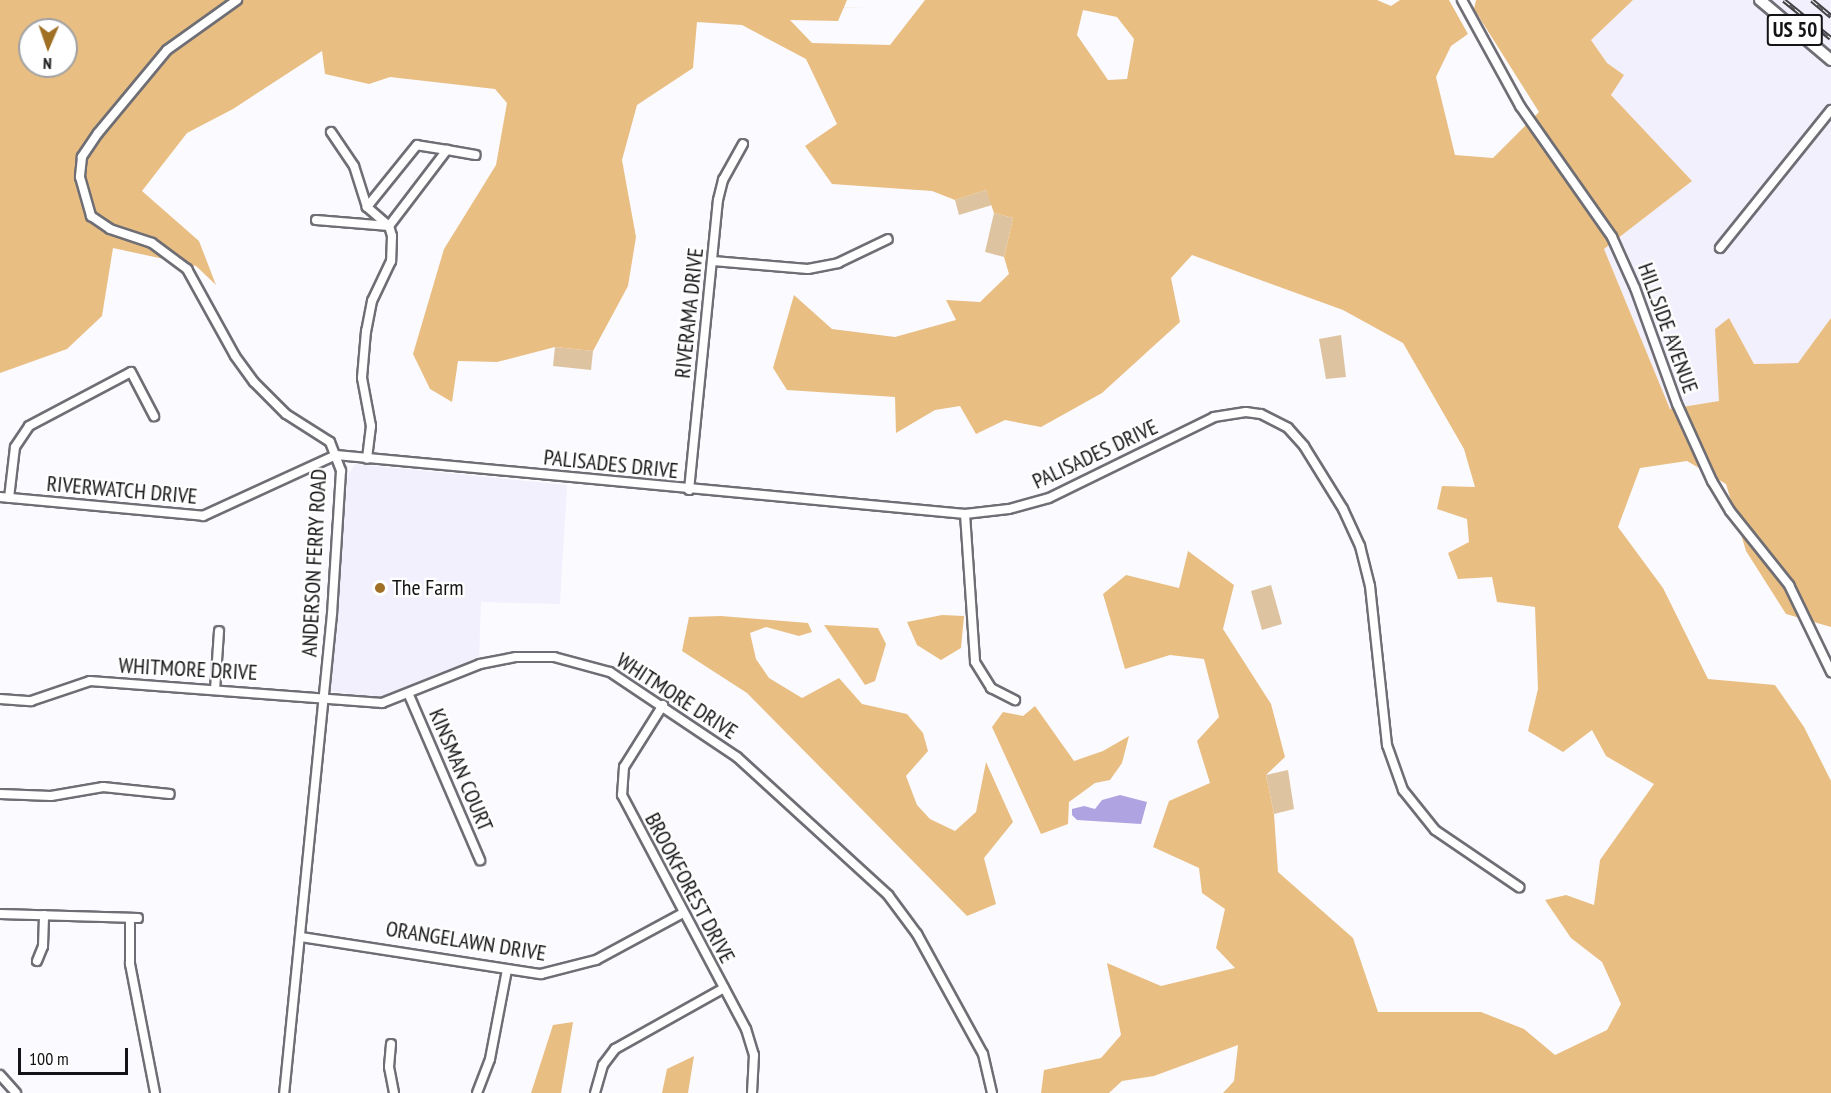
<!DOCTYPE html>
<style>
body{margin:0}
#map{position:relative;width:1831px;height:1093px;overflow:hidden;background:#fbfaff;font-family:"PT Sans Narrow",sans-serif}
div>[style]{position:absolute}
.built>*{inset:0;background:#f2f0fd}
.green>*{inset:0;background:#ddc3a0}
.forest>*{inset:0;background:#e9be83}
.water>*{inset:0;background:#b0a3e2}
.roads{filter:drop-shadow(2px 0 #6f6e75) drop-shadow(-2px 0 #6f6e75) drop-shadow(0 2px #6f6e75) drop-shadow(0 -2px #6f6e75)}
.minor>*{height:8px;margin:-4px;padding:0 4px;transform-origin:4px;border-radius:4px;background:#fff}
.major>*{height:10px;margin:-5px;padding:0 5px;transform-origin:5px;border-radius:5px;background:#fff}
.rail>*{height:4.5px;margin-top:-2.25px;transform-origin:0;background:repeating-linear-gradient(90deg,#fff 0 7px,#434346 0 14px);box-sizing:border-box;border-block:2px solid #434346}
.dots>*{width:16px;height:16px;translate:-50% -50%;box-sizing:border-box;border:3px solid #fff;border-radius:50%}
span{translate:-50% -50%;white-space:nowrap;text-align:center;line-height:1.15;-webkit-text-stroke:4.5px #fff;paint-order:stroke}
.shield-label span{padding:2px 4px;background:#fff;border:2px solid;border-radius:4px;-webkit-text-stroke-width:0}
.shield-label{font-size:21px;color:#141416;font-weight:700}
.street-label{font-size:22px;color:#141416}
.poi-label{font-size:22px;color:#141416}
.left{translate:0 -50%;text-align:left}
.north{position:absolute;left:18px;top:18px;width:60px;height:60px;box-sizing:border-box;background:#fff;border:2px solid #a1a1a2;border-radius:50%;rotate:182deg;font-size:16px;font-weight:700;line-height:24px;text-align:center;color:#141416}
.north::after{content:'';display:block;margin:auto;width:21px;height:27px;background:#a07024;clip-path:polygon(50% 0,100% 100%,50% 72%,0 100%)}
.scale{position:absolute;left:18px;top:1048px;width:110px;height:27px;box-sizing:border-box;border:3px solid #141416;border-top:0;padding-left:8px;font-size:18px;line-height:21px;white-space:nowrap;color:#141416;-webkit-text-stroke:4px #fff;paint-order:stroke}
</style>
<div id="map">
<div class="built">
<div style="clip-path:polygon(1633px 0,1831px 0,1831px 318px,1798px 363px,1754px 364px,1729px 318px,1715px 330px,1720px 401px,1670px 409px,1604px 249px,1692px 181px,1611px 95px,1623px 75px,1607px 63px,1591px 40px)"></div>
<div style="clip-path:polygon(355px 464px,567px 485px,560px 604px,481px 602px,479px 660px,395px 695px,374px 697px,332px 691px,329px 684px,348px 475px)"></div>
</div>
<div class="green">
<div style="clip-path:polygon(986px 190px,992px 205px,959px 215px,955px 200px)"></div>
<div style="clip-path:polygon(994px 213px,1013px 218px,1004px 257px,985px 252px)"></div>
<div style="clip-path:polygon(1341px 335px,1346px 377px,1326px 379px,1319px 339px)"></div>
<div style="clip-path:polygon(555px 347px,593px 351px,591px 370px,553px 366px)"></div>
<div style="clip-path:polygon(1271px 585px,1282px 624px,1262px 630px,1251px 591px)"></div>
<div style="clip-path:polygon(1288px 770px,1294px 809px,1274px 814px,1266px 775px)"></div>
</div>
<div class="forest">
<div style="clip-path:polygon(evenodd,0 0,847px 0,838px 21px,790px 20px,812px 43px,890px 45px,925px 0,1377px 0,1391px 6px,1400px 0,1449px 0,1468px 34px,1451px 46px,1436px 77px,1455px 155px,1493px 158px,1539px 112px,1474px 9px,1476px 0,1633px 0,1591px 40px,1607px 63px,1624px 75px,1611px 95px,1692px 181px,1604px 249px,1670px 409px,1719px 401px,1715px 329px,1729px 318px,1754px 364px,1798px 363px,1831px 318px,1831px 627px,1786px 614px,1746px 551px,1726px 484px,1687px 461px,1640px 468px,1618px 527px,1663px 588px,1708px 679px,1775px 685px,1804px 727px,1831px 781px,1831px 1093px,1223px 1093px,1234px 1081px,1238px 1045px,1154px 1076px,1122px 1081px,1109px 1093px,1041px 1093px,1044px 1070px,1101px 1058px,1121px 1035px,1107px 963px,1161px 986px,1235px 968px,1216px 948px,1225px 909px,1202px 893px,1199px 868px,1153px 847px,1169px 801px,1210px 783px,1197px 741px,1219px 717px,1204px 659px,1170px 655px,1125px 669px,1103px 594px,1126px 575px,1179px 588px,1188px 551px,1234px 585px,1223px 629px,1271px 704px,1285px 757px,1266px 775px,1274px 814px,1278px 872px,1353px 938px,1378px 1012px,1481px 1012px,1524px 1029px,1555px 1055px,1607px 1030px,1621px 1004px,1602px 962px,1571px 938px,1545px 900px,1566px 895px,1594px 905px,1600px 860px,1654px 784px,1606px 756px,1592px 730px,1563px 752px,1528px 731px,1538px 689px,1535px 607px,1497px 602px,1492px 577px,1458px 579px,1448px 553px,1469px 542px,1467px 519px,1437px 509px,1442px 486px,1475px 487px,1464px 449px,1403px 343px,1343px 310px,1192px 255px,1171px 278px,1180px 322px,1102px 393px,1041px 427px,1005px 420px,976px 434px,960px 406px,935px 410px,896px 433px,895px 397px,787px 390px,773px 368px,794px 295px,832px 329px,895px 337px,956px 320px,946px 300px,980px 302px,1009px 274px,1004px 257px,1013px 218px,994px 213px,986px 190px,955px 200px,932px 191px,832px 184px,805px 146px,837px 124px,806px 59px,742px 25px,697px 22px,693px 68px,637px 105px,622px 160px,636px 237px,628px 286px,593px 351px,555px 347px,497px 362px,458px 361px,452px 402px,430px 389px,413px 354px,444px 249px,496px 165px,507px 103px,495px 89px,390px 77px,369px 84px,325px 74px,322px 51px,233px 109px,187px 133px,142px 191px,199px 241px,216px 285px,196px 266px,113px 248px,102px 316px,67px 349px,0 373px,0 0,1083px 10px,1117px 17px,1134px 39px,1127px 79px,1108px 80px,1077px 35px,1083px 10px,0 0,30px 30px,66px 30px,66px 66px,30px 66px,30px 30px)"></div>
<div style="clip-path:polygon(942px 615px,964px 616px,961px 648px,941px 660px,917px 645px,907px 622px)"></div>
<div style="clip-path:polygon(721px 616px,808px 623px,812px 632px,799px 636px,766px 627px,750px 633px,756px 659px,769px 678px,802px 698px,839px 678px,862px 704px,907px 714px,923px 733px,928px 751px,906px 776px,917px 805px,930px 819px,955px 831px,976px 812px,986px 762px,1013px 822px,984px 858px,996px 904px,967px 916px,747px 693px,682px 651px,689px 617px)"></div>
<div style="clip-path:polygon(824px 625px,878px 628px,886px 644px,875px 681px,865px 685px)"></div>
<div style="clip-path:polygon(1035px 706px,1074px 761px,1103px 751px,1129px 736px,1122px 763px,1110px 780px,1095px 783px,1069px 802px,1068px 824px,1041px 834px,992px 727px,1003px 712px,1023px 716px)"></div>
<div style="clip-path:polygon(573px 1022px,561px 1093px,531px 1093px,553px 1025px)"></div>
<div style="clip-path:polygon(694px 1056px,688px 1093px,662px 1093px,667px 1069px)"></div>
</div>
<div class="water">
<div style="clip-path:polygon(1120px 795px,1147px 802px,1141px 824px,1077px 820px,1072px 815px,1072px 809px,1084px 806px,1095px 809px,1102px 800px)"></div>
</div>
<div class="roads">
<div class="minor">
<div style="left:237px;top:0;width:86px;rotate:144.5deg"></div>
<div style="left:167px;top:50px;width:108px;rotate:129.7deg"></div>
<div style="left:98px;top:133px;width:29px;rotate:124deg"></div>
<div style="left:82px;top:157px;width:20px;rotate:96deg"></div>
<div style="left:80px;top:177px;width:41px;rotate:74.2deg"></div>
<div style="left:91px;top:216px;width:23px;rotate:34deg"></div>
<div style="left:110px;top:229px;width:44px;rotate:18.4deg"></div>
<div style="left:152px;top:243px;width:44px;rotate:36.6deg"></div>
<div style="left:187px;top:269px;width:99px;rotate:61.1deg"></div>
<div style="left:235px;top:356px;width:32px;rotate:54deg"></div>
<div style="left:254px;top:382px;width:45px;rotate:45deg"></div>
<div style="left:286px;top:414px;width:52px;rotate:32.5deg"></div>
<div style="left:330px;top:442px;width:31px;rotate:69deg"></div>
<div style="left:341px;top:471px;width:143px;rotate:93.6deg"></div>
<div style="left:332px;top:614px;width:481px;rotate:95.7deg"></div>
<div style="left:1462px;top:0;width:121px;rotate:61.3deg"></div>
<div style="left:1520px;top:106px;width:160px;rotate:54.9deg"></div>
<div style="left:1612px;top:237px;width:56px;rotate:65.7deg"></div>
<div style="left:1635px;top:288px;width:123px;rotate:70.1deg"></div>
<div style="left:1677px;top:404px;width:85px;rotate:65.6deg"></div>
<div style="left:1712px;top:481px;width:35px;rotate:59deg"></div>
<div style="left:1730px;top:511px;width:95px;rotate:51.4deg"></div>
<div style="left:1789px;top:585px;width:97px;rotate:64.2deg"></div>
<div style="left:331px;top:132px;width:41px;rotate:55.9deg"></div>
<div style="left:354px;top:166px;width:43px;rotate:72.4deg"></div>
<div style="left:367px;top:207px;width:29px;rotate:41deg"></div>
<div style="left:389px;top:226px;width:10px;rotate:73deg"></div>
<div style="left:392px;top:236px;width:25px;rotate:92deg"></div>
<div style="left:391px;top:261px;width:44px;rotate:115.4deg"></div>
<div style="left:372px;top:301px;width:31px;rotate:101deg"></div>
<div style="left:366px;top:331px;width:47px;rotate:94.9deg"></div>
<div style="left:362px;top:378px;width:49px;rotate:79.4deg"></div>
<div style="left:371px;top:426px;width:33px;rotate:97deg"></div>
<div style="left:447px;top:150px;width:29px;rotate:10deg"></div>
<div style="left:316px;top:220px;width:73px;rotate:4.7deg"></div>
<div style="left:389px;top:226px;width:96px;rotate:-52.7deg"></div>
<div style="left:447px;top:150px;width:30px;rotate:-171deg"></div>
<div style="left:417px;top:145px;width:80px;rotate:128.9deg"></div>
<div style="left:1720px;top:248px;width:177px;rotate:-51.2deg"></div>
<div style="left:713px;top:261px;width:95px;rotate:4.8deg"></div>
<div style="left:808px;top:269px;width:31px;rotate:-11deg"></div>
<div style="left:838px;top:263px;width:55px;rotate:-25.6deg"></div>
<div style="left:689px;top:490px;width:291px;rotate:-84.3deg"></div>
<div style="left:718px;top:200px;width:21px;rotate:-76deg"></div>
<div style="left:723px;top:180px;width:41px;rotate:-60.9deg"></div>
<div style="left:0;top:497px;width:204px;rotate:5.3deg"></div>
<div style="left:203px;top:516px;width:146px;rotate:-24.6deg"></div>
<div style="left:336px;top:455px;width:632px;rotate:5.36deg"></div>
<div style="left:965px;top:514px;width:44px;rotate:-6.5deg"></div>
<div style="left:1009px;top:509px;width:41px;rotate:-15.4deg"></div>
<div style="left:1049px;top:498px;width:184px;rotate:-26.1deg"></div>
<div style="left:1214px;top:417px;width:32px;rotate:-9deg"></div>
<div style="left:1246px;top:412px;width:15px;rotate:8deg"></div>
<div style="left:1261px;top:414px;width:30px;rotate:27deg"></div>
<div style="left:1288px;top:428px;width:24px;rotate:48deg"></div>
<div style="left:1304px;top:446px;width:74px;rotate:58.2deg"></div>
<div style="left:1343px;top:509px;width:41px;rotate:65.3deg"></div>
<div style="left:1360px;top:546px;width:41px;rotate:76deg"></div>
<div style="left:1370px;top:586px;width:160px;rotate:83.9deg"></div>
<div style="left:1387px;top:745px;width:48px;rotate:70.4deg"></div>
<div style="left:1403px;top:790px;width:51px;rotate:51.3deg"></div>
<div style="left:1435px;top:830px;width:102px;rotate:34.2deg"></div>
<div style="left:9px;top:498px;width:51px;rotate:-83.3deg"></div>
<div style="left:15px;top:447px;width:25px;rotate:-56deg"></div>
<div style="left:29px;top:426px;width:115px;rotate:-27.9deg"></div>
<div style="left:131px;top:372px;width:50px;rotate:62.4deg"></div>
<div style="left:965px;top:514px;width:148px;rotate:86.1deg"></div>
<div style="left:975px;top:662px;width:31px;rotate:58deg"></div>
<div style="left:991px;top:688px;width:27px;rotate:27deg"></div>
<div style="left:215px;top:690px;width:59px;rotate:-86.1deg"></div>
<div style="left:409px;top:695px;width:180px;rotate:66.7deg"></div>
<div style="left:0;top:699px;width:31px;rotate:4deg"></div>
<div style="left:31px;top:701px;width:62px;rotate:-18.7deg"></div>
<div style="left:90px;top:681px;width:293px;rotate:4.3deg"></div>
<div style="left:382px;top:703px;width:105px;rotate:-21.7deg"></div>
<div style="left:480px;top:664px;width:37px;rotate:-11deg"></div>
<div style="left:516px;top:657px;width:38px"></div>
<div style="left:554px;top:657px;width:58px;rotate:15deg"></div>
<div style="left:610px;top:672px;width:153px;rotate:33.8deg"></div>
<div style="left:737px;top:757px;width:205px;rotate:42.4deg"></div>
<div style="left:888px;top:895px;width:49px;rotate:53.4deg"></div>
<div style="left:917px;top:934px;width:137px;rotate:61.2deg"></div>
<div style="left:983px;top:1054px;width:40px;rotate:77deg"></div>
<div style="left:663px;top:705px;width:73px;rotate:122.2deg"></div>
<div style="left:624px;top:767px;width:28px;rotate:94deg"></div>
<div style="left:622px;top:795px;width:265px;rotate:62.1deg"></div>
<div style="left:746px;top:1029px;width:27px;rotate:73deg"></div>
<div style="left:754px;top:1055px;width:38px;rotate:93deg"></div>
<div style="left:0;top:794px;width:51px;rotate:2.2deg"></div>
<div style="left:51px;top:796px;width:53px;rotate:-9.8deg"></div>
<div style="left:103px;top:787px;width:67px;rotate:6deg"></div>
<div style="left:0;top:914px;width:138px;rotate:1.7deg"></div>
<div style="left:130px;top:918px;width:46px;rotate:90deg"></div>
<div style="left:130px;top:964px;width:131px;rotate:79deg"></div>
<div style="left:301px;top:937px;width:243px;rotate:8.8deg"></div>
<div style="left:541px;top:974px;width:57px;rotate:-14.3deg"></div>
<div style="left:596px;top:960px;width:99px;rotate:-28.4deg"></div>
<div style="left:37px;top:961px;width:16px;rotate:-68deg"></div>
<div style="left:43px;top:946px;width:31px;rotate:-88deg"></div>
<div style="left:391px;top:1044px;width:23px;rotate:95deg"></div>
<div style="left:389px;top:1067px;width:26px;rotate:79deg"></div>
<div style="left:0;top:1075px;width:24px;rotate:48deg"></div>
<div style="left:477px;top:1093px;width:36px;rotate:-69deg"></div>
<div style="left:490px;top:1059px;width:91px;rotate:-79.2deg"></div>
<div style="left:595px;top:1093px;width:29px;rotate:-74deg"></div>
<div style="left:603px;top:1065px;width:20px;rotate:-53deg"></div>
<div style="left:615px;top:1049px;width:125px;rotate:-29.2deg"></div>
</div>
<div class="major">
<div style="left:1760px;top:0;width:93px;rotate:40.2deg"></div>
</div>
</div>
<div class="rail">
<div style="left:1784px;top:0;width:60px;rotate:39deg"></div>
<div style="left:1812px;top:0;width:25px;rotate:40deg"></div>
</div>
<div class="dots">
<div style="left:380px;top:588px;background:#a07024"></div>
</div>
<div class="shield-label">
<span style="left:1795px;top:30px">US 50</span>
</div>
<div class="street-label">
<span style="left:689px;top:313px;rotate:-84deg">RIVERAMA DRIVE</span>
<span style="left:1668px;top:328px;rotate:70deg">HILLSIDE AVENUE</span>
<span style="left:1095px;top:454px;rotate:-25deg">PALISADES DRIVE</span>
<span style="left:611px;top:464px;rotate:6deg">PALISADES DRIVE</span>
<span style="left:122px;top:490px;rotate:5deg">RIVERWATCH DRIVE</span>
<span style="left:314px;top:563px;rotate:-87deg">ANDERSON FERRY ROAD</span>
<span style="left:188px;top:669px;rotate:3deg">WHITMORE DRIVE</span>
<span style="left:677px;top:696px;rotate:33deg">WHITMORE DRIVE</span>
<span style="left:461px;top:770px;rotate:67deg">KINSMAN COURT</span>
<span style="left:690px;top:888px;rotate:62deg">BROOKFOREST DRIVE</span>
<span style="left:466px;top:941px;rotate:9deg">ORANGELAWN DRIVE</span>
</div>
<div class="poi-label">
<span class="left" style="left:392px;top:588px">The Farm</span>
</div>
<div class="north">N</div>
<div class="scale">100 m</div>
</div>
